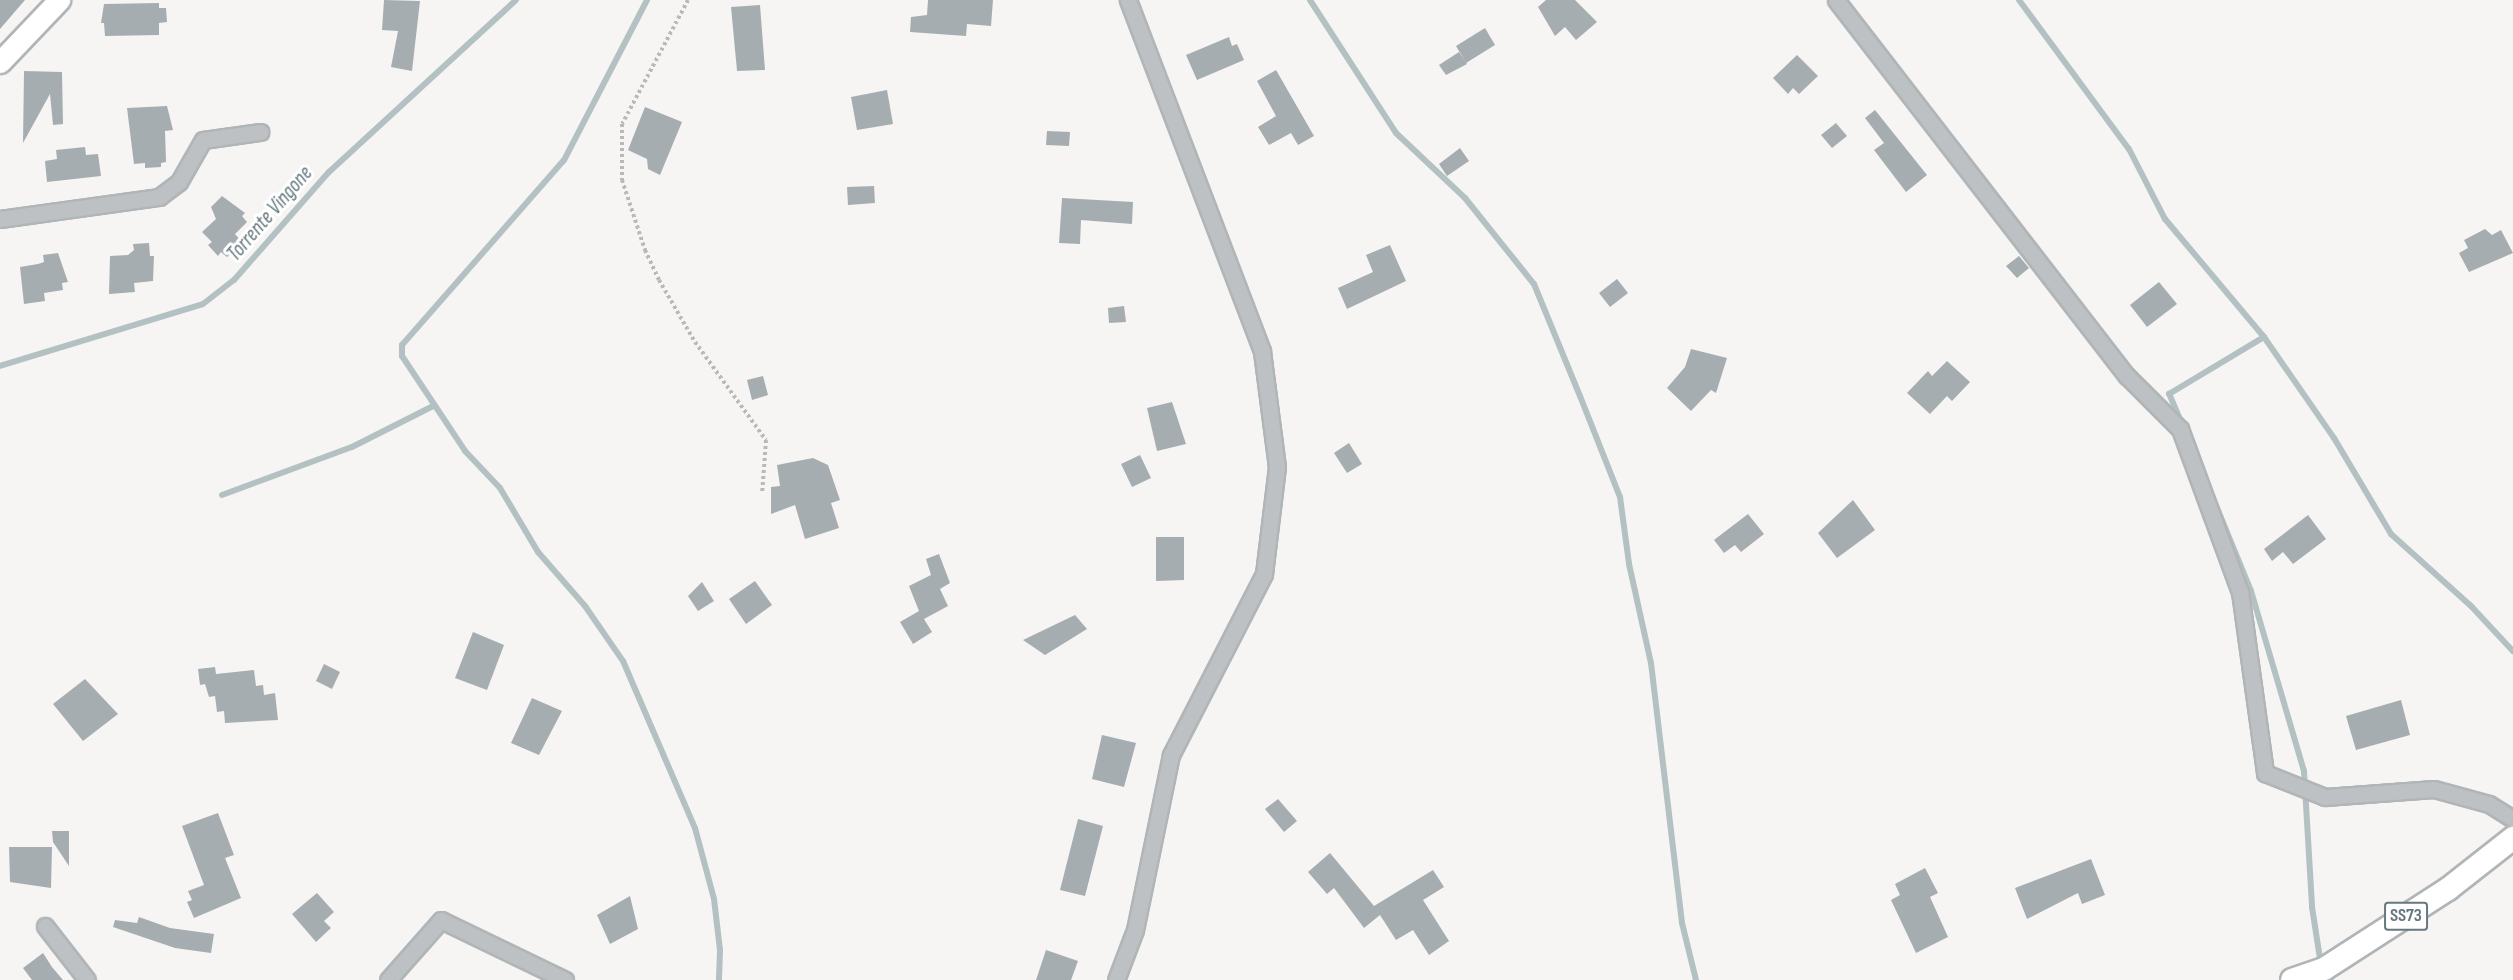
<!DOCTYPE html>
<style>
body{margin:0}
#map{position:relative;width:2513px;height:980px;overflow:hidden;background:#f6f5f3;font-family:"Sofia Sans Condensed",sans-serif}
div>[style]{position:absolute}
.stream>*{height:6px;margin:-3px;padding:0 3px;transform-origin:3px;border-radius:3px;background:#b4c1c3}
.building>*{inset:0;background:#a5adb1}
.path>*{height:4px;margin-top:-2px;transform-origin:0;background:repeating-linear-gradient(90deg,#b7babc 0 3px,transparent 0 6px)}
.roads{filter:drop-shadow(2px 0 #b0b5b8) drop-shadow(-2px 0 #b0b5b8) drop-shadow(0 2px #b0b5b8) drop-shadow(0 -2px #b0b5b8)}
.street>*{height:15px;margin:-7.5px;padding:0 7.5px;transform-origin:7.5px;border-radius:7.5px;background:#bdc1c4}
.secondary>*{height:21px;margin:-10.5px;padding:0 10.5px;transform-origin:10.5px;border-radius:10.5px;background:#fff}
.primary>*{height:22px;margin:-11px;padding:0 11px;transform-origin:11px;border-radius:11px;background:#fff}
span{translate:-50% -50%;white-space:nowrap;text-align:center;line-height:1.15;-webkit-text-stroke:6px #fff;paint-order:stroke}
.shield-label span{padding:2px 4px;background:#fff;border:2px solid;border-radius:4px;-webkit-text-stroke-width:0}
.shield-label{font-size:18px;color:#687880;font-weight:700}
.water-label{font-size:21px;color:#64797d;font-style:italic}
</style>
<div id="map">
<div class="stream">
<div style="left:647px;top:0;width:180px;rotate:117.4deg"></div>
<div style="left:564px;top:160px;width:246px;rotate:131.2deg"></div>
<div style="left:402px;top:345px;width:11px;rotate:90deg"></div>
<div style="left:402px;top:356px;width:114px;rotate:56.4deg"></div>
<div style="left:465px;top:451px;width:51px;rotate:46.6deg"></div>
<div style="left:500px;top:488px;width:74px;rotate:59.3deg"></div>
<div style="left:538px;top:552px;width:72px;rotate:49deg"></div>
<div style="left:585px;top:606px;width:67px;rotate:55.4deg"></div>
<div style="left:623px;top:661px;width:182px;rotate:66.7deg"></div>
<div style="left:695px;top:828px;width:73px;rotate:75deg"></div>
<div style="left:714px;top:899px;width:51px;rotate:83.3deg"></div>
<div style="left:720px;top:950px;width:30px;rotate:92deg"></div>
<div style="left:1310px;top:0;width:158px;rotate:57.1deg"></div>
<div style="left:1396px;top:133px;width:95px;rotate:43.3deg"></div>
<div style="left:1465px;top:198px;width:110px;rotate:51.3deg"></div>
<div style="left:1534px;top:284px;width:121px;rotate:67.7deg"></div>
<div style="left:1580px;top:396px;width:109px;rotate:68.4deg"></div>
<div style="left:1620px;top:497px;width:68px;rotate:82.3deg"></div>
<div style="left:1629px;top:564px;width:101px;rotate:77.5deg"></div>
<div style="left:1651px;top:663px;width:262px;rotate:83.2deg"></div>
<div style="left:1682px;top:923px;width:59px;rotate:76.2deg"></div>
<div style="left:2019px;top:0;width:185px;rotate:53.6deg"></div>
<div style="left:2129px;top:149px;width:79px;rotate:62.8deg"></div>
<div style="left:2165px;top:219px;width:154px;rotate:50deg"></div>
<div style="left:2264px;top:337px;width:123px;rotate:55.3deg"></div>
<div style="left:2334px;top:438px;width:112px;rotate:59.3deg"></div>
<div style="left:2391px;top:534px;width:108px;rotate:42deg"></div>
<div style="left:2471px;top:606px;width:62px;rotate:47deg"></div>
<div style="left:0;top:366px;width:212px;rotate:-17deg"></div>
<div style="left:203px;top:304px;width:39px;rotate:-38deg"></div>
<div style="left:234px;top:280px;width:144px;rotate:-48.7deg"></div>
<div style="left:329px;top:172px;width:254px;rotate:-42.6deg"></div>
<div style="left:2182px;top:424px;width:33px;rotate:-113deg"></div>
<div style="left:2169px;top:394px;width:111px;rotate:-31deg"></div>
<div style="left:2208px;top:486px;width:113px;rotate:67.7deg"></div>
<div style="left:2251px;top:591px;width:188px;rotate:73.6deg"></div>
<div style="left:2304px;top:771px;width:136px;rotate:86.6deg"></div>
<div style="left:2312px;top:907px;width:59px;rotate:81.2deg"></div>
<div style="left:222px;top:495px;width:139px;rotate:-20.3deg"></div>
<div style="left:352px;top:447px;width:91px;rotate:-26.8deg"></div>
</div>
<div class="building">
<div style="clip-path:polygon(0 0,25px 0,0 29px)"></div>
<div style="clip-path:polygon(384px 0,420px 1px,412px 71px,391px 67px,398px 31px,382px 30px)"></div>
<div style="clip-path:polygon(928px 0,993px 0,991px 26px,967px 24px,966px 36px,910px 32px,911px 17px,927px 15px)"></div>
<div style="clip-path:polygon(1546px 0,1575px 0,1597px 22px,1576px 40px,1565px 27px,1555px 36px,1538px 7px)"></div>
<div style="clip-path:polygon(159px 3px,159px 8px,166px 8px,167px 22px,159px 23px,159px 35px,105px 36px,104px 23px,101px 23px,104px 4px)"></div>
<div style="clip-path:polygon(760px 5px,765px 70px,737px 71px,731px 7px)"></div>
<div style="clip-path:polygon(1485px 28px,1495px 45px,1466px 63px,1456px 46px)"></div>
<div style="clip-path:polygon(1229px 37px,1232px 46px,1237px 44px,1244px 60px,1197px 80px,1186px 55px)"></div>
<div style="clip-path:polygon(1459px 52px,1467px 64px,1446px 75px,1439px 65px)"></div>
<div style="clip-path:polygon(1797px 55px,1818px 76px,1799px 94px,1793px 88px,1788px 94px,1773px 78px)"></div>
<div style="clip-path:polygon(1276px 70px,1314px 136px,1298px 145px,1291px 133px,1269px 145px,1258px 127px,1276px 116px,1257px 81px)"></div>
<div style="clip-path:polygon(24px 71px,62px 72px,63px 124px,53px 125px,50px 94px,23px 143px)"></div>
<div style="clip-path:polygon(887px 90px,893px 124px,857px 130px,851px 97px)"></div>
<div style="clip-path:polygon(167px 106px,173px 130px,165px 131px,166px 162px,161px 163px,161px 167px,145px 168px,145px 163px,134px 164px,127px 108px)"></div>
<div style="clip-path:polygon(645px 107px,682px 122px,660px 175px,648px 169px,647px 159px,628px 150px)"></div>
<div style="clip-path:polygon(1875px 110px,1927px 175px,1906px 192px,1874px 150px,1884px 143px,1865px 118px)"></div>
<div style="clip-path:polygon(1836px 123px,1847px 136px,1832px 148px,1821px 135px)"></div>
<div style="clip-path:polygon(1047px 131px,1070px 132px,1069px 146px,1046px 145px)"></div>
<div style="clip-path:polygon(85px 147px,86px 155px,98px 154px,101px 176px,47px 182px,45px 161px,57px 159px,56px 150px)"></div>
<div style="clip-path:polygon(1460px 148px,1469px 161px,1447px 176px,1439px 164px)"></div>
<div style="clip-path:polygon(874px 186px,875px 203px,848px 205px,847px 187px)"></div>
<div style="clip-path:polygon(222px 196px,245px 213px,242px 216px,247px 222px,235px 234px,242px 242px,227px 257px,221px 252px,218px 256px,208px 245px,212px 242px,202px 232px,216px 219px,211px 207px)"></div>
<div style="clip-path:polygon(1062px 198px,1133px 202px,1132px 224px,1081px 220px,1080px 244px,1059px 243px)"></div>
<div style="clip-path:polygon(2485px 229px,2492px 235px,2501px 230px,2513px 253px,2469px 272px,2459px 253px,2468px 248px,2464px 240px)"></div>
<div style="clip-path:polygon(149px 243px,150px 256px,154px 256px,153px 281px,134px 283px,135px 292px,109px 294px,110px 256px,128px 255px,134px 250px,133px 244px)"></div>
<div style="clip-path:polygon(1390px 245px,1406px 281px,1347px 309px,1338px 288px,1373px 272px,1366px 255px)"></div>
<div style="clip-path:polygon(58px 253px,68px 282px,62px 283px,63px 290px,44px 293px,45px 301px,24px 304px,20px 267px,38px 264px,44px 262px,43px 255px)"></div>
<div style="clip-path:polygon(2019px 256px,2029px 268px,2017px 278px,2006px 266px)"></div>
<div style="clip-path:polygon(1617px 279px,1628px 293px,1610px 307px,1599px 293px)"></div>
<div style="clip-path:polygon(2159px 282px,2177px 304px,2147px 327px,2130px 305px)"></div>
<div style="clip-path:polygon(1124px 306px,1126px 322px,1109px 323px,1108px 308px)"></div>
<div style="clip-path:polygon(1691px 349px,1727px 358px,1716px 393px,1711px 390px,1691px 411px,1667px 388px,1685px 367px)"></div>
<div style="clip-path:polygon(1947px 361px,1970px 382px,1952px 401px,1947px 396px,1930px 414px,1907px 393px,1928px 371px,1932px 376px)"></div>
<div style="clip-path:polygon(763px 376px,768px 395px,752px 400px,747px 380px)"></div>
<div style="clip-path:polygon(1172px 402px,1186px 444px,1157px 451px,1147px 408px)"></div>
<div style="clip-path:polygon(1349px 443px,1362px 464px,1347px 473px,1334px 453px)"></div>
<div style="clip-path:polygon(1140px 455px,1151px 478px,1132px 487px,1121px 464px)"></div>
<div style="clip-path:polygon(813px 458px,828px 465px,840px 500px,831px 503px,839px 528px,805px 539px,795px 505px,771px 514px,771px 487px,780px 486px,777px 465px)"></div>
<div style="clip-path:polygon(1853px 500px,1875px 530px,1837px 558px,1818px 533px)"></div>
<div style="clip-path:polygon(1748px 514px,1764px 534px,1741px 552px,1735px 545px,1724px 553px,1714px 540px)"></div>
<div style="clip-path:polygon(2308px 515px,2326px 539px,2293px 564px,2283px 552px,2272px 561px,2264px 549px)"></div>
<div style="clip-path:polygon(1156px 537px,1184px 537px,1184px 580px,1156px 581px)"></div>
<div style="clip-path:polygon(939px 554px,950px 583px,940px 589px,948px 606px,924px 619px,932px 632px,913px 644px,900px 622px,919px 611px,909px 586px,931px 575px,926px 559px)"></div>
<div style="clip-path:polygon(755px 581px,772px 605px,746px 624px,729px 599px)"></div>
<div style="clip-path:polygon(702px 582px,714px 601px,698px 611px,688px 596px)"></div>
<div style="clip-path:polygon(1075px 615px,1087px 629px,1045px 655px,1023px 640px)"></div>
<div style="clip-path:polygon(473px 632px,504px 645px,487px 690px,455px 678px)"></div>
<div style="clip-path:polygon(324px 664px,340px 672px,332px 689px,316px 681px)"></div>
<div style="clip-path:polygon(215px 667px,216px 674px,254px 670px,256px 686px,263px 685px,264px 695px,275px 693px,278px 720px,225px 723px,224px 711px,217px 712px,215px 696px,209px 697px,205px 684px,200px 685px,198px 669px)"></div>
<div style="clip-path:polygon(85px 679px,118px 714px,83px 741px,53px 704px)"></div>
<div style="clip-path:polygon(532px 698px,562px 711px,539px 755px,511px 743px)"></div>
<div style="clip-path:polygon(2401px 700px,2410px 735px,2356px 750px,2346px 716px)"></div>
<div style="clip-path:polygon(1102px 735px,1136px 743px,1124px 787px,1092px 779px)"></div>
<div style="clip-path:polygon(1278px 799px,1297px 821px,1284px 832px,1265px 809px)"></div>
<div style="clip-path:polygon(218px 813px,234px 855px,225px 858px,241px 898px,194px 918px,187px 902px,192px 900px,188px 891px,204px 885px,182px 826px)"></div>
<div style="clip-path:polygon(1078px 819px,1103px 826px,1085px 896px,1060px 890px)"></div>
<div style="clip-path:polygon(52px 831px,69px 831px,69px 866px,53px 842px)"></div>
<div style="clip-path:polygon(9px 847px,52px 847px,51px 888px,10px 882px)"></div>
<div style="clip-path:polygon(1330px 853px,1374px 906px,1433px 870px,1444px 887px,1423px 900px,1449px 941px,1429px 955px,1413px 930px,1396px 940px,1380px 915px,1364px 928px,1334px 888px,1327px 894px,1308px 872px)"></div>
<div style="clip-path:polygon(2091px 859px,2105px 895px,2082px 904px,2078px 893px,2027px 919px,2015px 888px)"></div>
<div style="clip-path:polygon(1925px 868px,1938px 893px,1930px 897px,1948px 937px,1916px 953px,1891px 900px,1900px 895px,1895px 884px)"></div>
<div style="clip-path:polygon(317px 893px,334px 912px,324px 921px,331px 928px,316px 942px,292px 914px)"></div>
<div style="clip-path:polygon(630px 896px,638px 929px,610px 944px,597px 915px)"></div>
<div style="clip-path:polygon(139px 917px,170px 928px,214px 934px,211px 953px,175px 948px,113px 927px,115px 920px,137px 923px)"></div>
<div style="clip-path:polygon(1046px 950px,1078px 961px,1071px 980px,1036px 980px)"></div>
<div style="clip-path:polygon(43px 953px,52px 967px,63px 980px,32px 980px,23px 968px)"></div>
</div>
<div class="path">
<div style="left:688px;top:0;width:140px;rotate:118deg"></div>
<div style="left:622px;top:124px;width:56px;rotate:90deg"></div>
<div style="left:622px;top:180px;width:74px;rotate:71.8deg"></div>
<div style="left:645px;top:250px;width:33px;rotate:65deg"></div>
<div style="left:659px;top:280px;width:72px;rotate:59.9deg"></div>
<div style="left:695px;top:342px;width:121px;rotate:54.1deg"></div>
<div style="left:766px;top:440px;width:54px;rotate:94.2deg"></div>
</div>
<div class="roads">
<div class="street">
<div style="left:1836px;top:0;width:475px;rotate:52.3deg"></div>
<div style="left:2127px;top:376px;width:75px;rotate:45deg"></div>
<div style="left:2180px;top:429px;width:174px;rotate:69.8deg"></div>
<div style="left:2240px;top:592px;width:183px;rotate:82.1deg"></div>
<div style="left:2265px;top:773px;width:65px;rotate:21.8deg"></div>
<div style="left:2325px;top:797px;width:109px;rotate:-4.2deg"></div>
<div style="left:2434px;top:789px;width:57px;rotate:15.3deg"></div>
<div style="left:2489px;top:804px;width:28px;rotate:32deg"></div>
<div style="left:0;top:219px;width:161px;rotate:-7.9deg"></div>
<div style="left:159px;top:197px;width:25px;rotate:-37deg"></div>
<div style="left:179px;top:182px;width:48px;rotate:-60.3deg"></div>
<div style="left:203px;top:140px;width:58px;rotate:-8deg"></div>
<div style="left:45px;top:926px;width:68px;rotate:52.1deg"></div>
<div style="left:388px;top:980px;width:80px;rotate:-48.5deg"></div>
<div style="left:441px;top:920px;width:138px;rotate:25.8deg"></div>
<div style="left:1116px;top:980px;width:53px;rotate:-69.2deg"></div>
<div style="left:1135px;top:930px;width:179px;rotate:-78.4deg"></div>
<div style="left:1171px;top:755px;width:203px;rotate:-62.8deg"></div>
<div style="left:1264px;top:574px;width:108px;rotate:-83.1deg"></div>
<div style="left:1277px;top:467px;width:117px;rotate:-97.4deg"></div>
<div style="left:1262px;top:351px;width:376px;rotate:-110.9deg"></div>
</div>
<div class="secondary">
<div style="left:0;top:62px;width:86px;rotate:-46.4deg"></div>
</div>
<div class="primary">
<div style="left:2292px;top:980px;width:34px;rotate:-19deg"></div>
<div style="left:2324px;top:969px;width:148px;rotate:-32.8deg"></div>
<div style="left:2448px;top:889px;width:83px;rotate:-38.1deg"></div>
</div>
</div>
<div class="shield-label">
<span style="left:2406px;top:916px">SS73</span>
</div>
<div class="water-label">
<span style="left:270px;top:214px;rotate:-49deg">Torrente Vingone</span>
</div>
</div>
